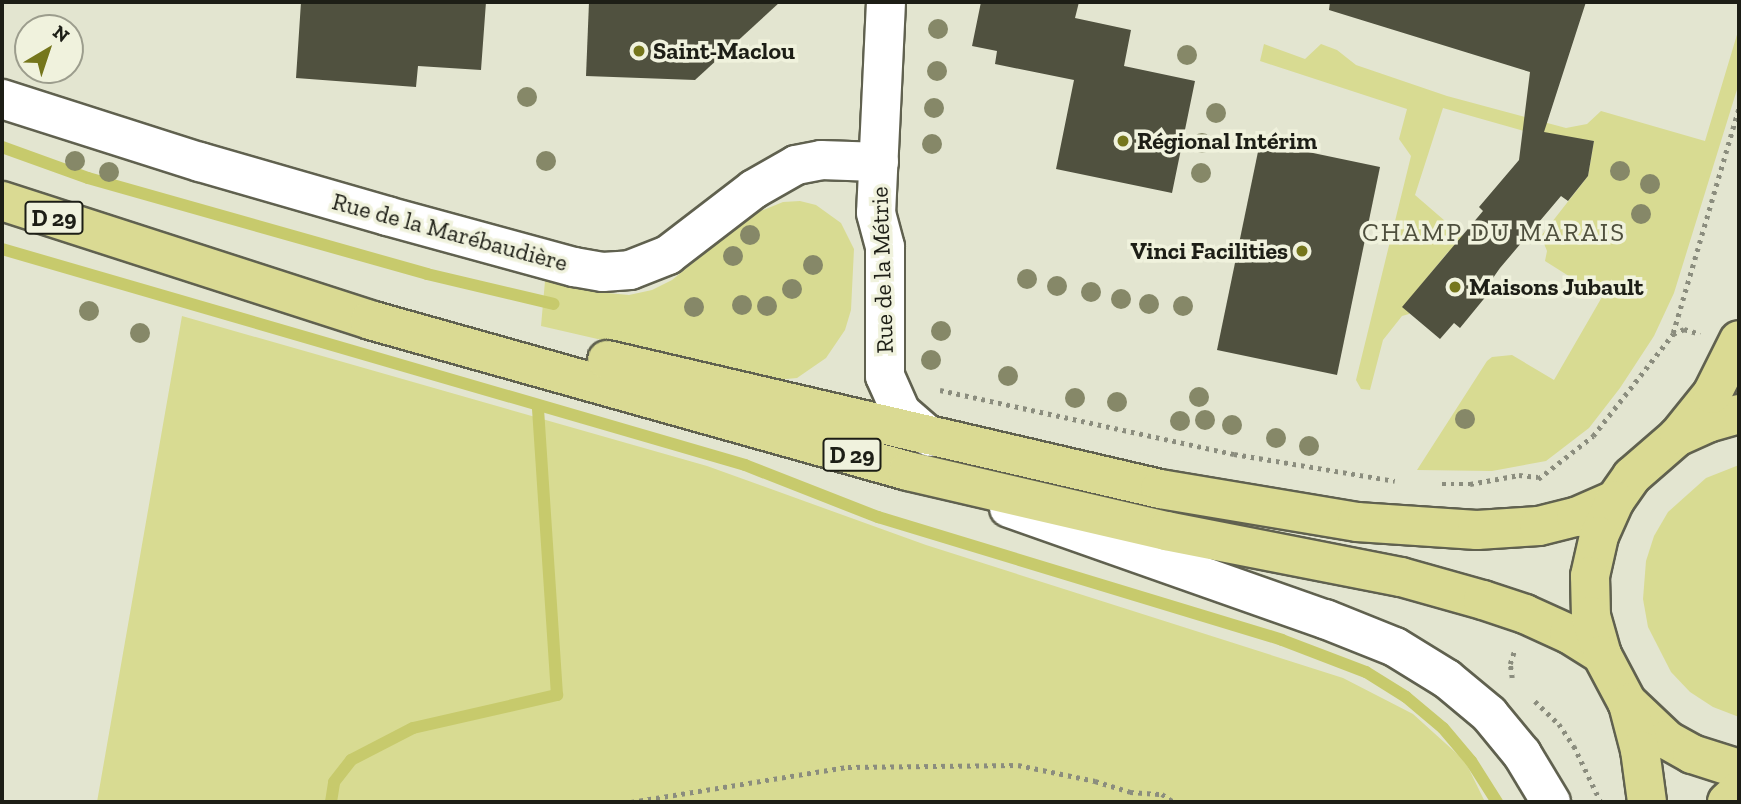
<!DOCTYPE html>
<meta charset="utf-8">
<style>
body{margin:0}
#map{position:relative;width:1741px;height:804px;overflow:hidden;background:#e3e5d0;font-family:"Zilla Slab",serif}
div>[style]{position:absolute}
.green>*{inset:0;background:#d8db92}
.stream>*{height:12px;margin:-6px;padding:0 6px;transform-origin:6px;border-radius:6px;background:#c7ca6c}
.building>*{inset:0;background:#50513f}
.path>*{height:4.5px;margin-top:-2.25px;transform-origin:0;background:repeating-linear-gradient(90deg,#8b8d7e 0 3.5px,transparent 0 8.5px)}
.roads{filter:drop-shadow(2px 0 #60614f) drop-shadow(-2px 0 #60614f) drop-shadow(0 2px #60614f) drop-shadow(0 -2px #60614f)}
.minor>*{height:38px;margin:-19px;padding:0 19px;transform-origin:19px;border-radius:19px;background:#fff}
.major>*{height:38px;margin:-19px;padding:0 19px;transform-origin:19px;border-radius:19px;background:#dada93}
.trees>*{width:20px;height:20px;margin:-10px;border-radius:50%;background:#868868}
.dots>*{width:19px;height:19px;translate:-50% -50%;box-sizing:border-box;border:4px solid #f0f2dd;border-radius:50%}
span{translate:-50% -50%;white-space:nowrap;text-align:center;line-height:1.15;-webkit-text-stroke:7px #f0f2dd;paint-order:stroke}
.shield-label span{padding:2px 5px;background:#f0f2dd;border:2px solid;border-radius:5px;-webkit-text-stroke-width:0}
.shield-label{font-size:23px;color:#1d1e16;font-weight:700}
.poi-label{font-size:24px;color:#1d1e16;font-weight:700}
.left{translate:0 -50%;text-align:left}
.right{translate:-100% -50%;text-align:right}
.street-label{font-size:24px;color:#1d1e16}
.neighbourhood-label{font-size:26px;color:#4e4f3d;letter-spacing:2px}
.frame{position:absolute;inset:0;border:4px solid #1d1e16;pointer-events:none}
.north{position:absolute;left:14px;top:14px;width:70px;height:70px;box-sizing:border-box;background:#f0f2dd;border:2px solid #9c9d8d;border-radius:50%;rotate:39deg;font-size:19px;font-weight:700;line-height:28px;text-align:center;color:#1d1e16}
.north::after{content:'';display:block;margin:auto;width:24px;height:32px;background:#75761c;clip-path:polygon(50% 0,100% 100%,50% 72%,0 100%)}
</style>
<div id="map">
<div class="green">
<div style="clip-path:polygon(1739px 28px,1739px 83px,1674px 293px,1654px 336px,1620px 388px,1589px 428px,1546px 461px,1492px 471px,1417px 470px,1487px 361px,1492px 357px,1512px 355px,1554px 380px,1602px 297px,1545px 261px,1547px 251px,1541px 236px,1588px 176px,1594px 141px,1524px 131px,1443px 108px,1415px 195px,1467px 240px,1448px 252px,1416px 291px,1423px 297px,1409px 314px,1402px 316px,1383px 340px,1370px 390px,1361px 389px,1356px 380px,1411px 156px,1399px 139px,1407px 109px,1260px 61px,1264px 44px,1305px 59px,1321px 44px,1337px 50px,1356px 65px,1447px 96px,1566px 128px,1587px 124px,1601px 111px,1705px 141px)"></div>
<div style="clip-path:polygon(800px 201px,816px 205px,841px 223px,854px 249px,851px 310px,845px 330px,826px 358px,797px 378px,776px 380px,541px 326px,545px 281px,596px 292px,629px 295px,652px 290px,672px 280px,753px 214px,783px 202px)"></div>
<div style="clip-path:polygon(182px 316px,707px 466px,926px 545px,1343px 678px,1413px 714px,1465px 761px,1485px 802px,97px 802px)"></div>
<div style="clip-path:polygon(1739px 465px,1739px 717px,1713px 707px,1690px 692px,1671px 672px,1648px 627px,1643px 599px,1646px 561px,1654px 536px,1668px 512px,1706px 478px)"></div>
</div>
<div class="stream">
<div style="left:2px;top:147px;width:91px;rotate:19.8deg"></div>
<div style="left:88px;top:178px;width:352px;rotate:15.8deg"></div>
<div style="left:427px;top:274px;width:130px;rotate:13.3deg"></div>
<div style="left:2px;top:249px;width:774px;rotate:16.21deg"></div>
<div style="left:745px;top:465px;width:143px;rotate:21.4deg"></div>
<div style="left:878px;top:517px;width:422px;rotate:16.9deg"></div>
<div style="left:1282px;top:640px;width:90px;rotate:20.9deg"></div>
<div style="left:1366px;top:672px;width:47px;rotate:32deg"></div>
<div style="left:1406px;top:697px;width:48px;rotate:40deg"></div>
<div style="left:1443px;top:728px;width:43px;rotate:49.7deg"></div>
<div style="left:1471px;top:761px;width:49px;rotate:57.6deg"></div>
<div style="left:331px;top:802px;width:20px;rotate:-81deg"></div>
<div style="left:334px;top:782px;width:28px;rotate:-52deg"></div>
<div style="left:351px;top:760px;width:70px;rotate:-27.3deg"></div>
<div style="left:413px;top:728px;width:148px;rotate:-12.9deg"></div>
<div style="left:557px;top:695px;width:290px;rotate:-93.8deg"></div>
</div>
<div class="building">
<div style="clip-path:polygon(301px 2px,486px 2px,481px 70px,418px 66px,416px 87px,296px 78px)"></div>
<div style="clip-path:polygon(589px 2px,780px 2px,695px 80px,586px 76px)"></div>
<div style="clip-path:polygon(981px 2px,1079px 2px,1075px 18px,1131px 30px,1124px 66px,1195px 81px,1172px 193px,1056px 169px,1074px 80px,995px 64px,997px 51px,972px 46px)"></div>
<div style="clip-path:polygon(1330px 2px,1586px 2px,1544px 132px,1594px 141px,1588px 176px,1568px 201px,1561px 196px,1500px 268px,1488px 285px,1492px 289px,1460px 328px,1454px 323px,1440px 339px,1402px 307px,1483px 211px,1479px 207px,1519px 160px,1530px 72px,1329px 10px)"></div>
<div style="clip-path:polygon(1260px 142px,1380px 167px,1337px 375px,1217px 350px)"></div>
</div>
<div class="path">
<div style="left:1673px;top:333px;width:235px;rotate:-73.7deg"></div>
<div style="left:940px;top:390px;width:301px;rotate:12.3deg"></div>
<div style="left:1234px;top:454px;width:163px;rotate:9.5deg"></div>
<div style="left:1538px;top:479px;width:70px;rotate:-38deg"></div>
<div style="left:1593px;top:436px;width:130px;rotate:-51.9deg"></div>
<div style="left:1673px;top:334px;width:12px;rotate:-24deg"></div>
<div style="left:1684px;top:329px;width:17px;rotate:17deg"></div>
<div style="left:1442px;top:484px;width:28px"></div>
<div style="left:1470px;top:484px;width:50px;rotate:-10.4deg"></div>
<div style="left:1519px;top:475px;width:19px;rotate:6deg"></div>
<div style="left:1512px;top:678px;width:14px;rotate:-98deg"></div>
<div style="left:1510px;top:664px;width:13px;rotate:-72deg"></div>
<div style="left:1535px;top:701px;width:33px;rotate:44deg"></div>
<div style="left:1559px;top:724px;width:27px;rotate:56deg"></div>
<div style="left:1574px;top:746px;width:62px;rotate:64.3deg"></div>
<div style="left:631px;top:802px;width:220px;rotate:-9.2deg"></div>
<div style="left:848px;top:767px;width:170px;rotate:-0.7deg"></div>
<div style="left:1018px;top:765px;width:79px;rotate:11.7deg"></div>
<div style="left:1095px;top:781px;width:37px;rotate:17deg"></div>
<div style="left:1130px;top:792px;width:32px;rotate:4deg"></div>
<div style="left:1162px;top:794px;width:14px;rotate:34deg"></div>
</div>
<div class="roads">
<div class="minor">
<div style="left:886px;top:2px;width:211px;rotate:92.7deg"></div>
<div style="left:876px;top:213px;width:35px;rotate:75deg"></div>
<div style="left:885px;top:247px;width:129px;rotate:90deg"></div>
<div style="left:885px;top:376px;width:39px;rotate:66deg"></div>
<div style="left:901px;top:412px;width:38px;rotate:41deg"></div>
<div style="left:2px;top:99px;width:208px;rotate:17.7deg"></div>
<div style="left:200px;top:162px;width:195px;rotate:16.1deg"></div>
<div style="left:387px;top:216px;width:194px;rotate:15.3deg"></div>
<div style="left:574px;top:267px;width:29px;rotate:10deg"></div>
<div style="left:603px;top:272px;width:27px;rotate:-4deg"></div>
<div style="left:630px;top:270px;width:41px;rotate:-21.5deg"></div>
<div style="left:668px;top:255px;width:108px;rotate:-37.5deg"></div>
<div style="left:754px;top:189px;width:48px;rotate:-29.7deg"></div>
<div style="left:796px;top:165px;width:25px;rotate:-11deg"></div>
<div style="left:821px;top:160px;width:58px;rotate:2deg"></div>
<div style="left:1009px;top:508px;width:335px;rotate:19.4deg"></div>
<div style="left:1325px;top:619px;width:75px;rotate:21.8deg"></div>
<div style="left:1395px;top:647px;width:61px;rotate:31.6deg"></div>
<div style="left:1447px;top:679px;width:55px;rotate:39.8deg"></div>
<div style="left:1489px;top:714px;width:52px;rotate:50.5deg"></div>
<div style="left:1522px;top:754px;width:56px;rotate:58.9deg"></div>
</div>
<div class="major">
<div style="left:2px;top:201px;width:387px;rotate:17.9deg"></div>
<div style="left:370px;top:320px;width:559px;rotate:15.68deg"></div>
<div style="left:908px;top:471px;width:265px;rotate:13.1deg"></div>
<div style="left:1166px;top:531px;width:239px;rotate:11.1deg"></div>
<div style="left:1401px;top:577px;width:85px;rotate:15.7deg"></div>
<div style="left:1483px;top:600px;width:44px;rotate:18.4deg"></div>
<div style="left:1525px;top:614px;width:48px;rotate:24.4deg"></div>
<div style="left:1569px;top:634px;width:39px;rotate:32deg"></div>
<div style="left:607px;top:360px;width:568px;rotate:13.13deg"></div>
<div style="left:1160px;top:489px;width:200px;rotate:9.5deg"></div>
<div style="left:1357px;top:522px;width:120px;rotate:3.8deg"></div>
<div style="left:1477px;top:530px;width:62px;rotate:-3.7deg"></div>
<div style="left:1539px;top:526px;width:38px;rotate:-14deg"></div>
<div style="left:1576px;top:517px;width:43px;rotate:-23.6deg"></div>
<div style="left:1739px;top:414px;width:32px;rotate:164deg"></div>
<div style="left:1708px;top:423px;width:34px;rotate:156deg"></div>
<div style="left:1677px;top:437px;width:60px;rotate:139.1deg"></div>
<div style="left:1632px;top:476px;width:29px;rotate:125deg"></div>
<div style="left:1615px;top:500px;width:39px;rotate:114deg"></div>
<div style="left:1599px;top:536px;width:41px;rotate:102.7deg"></div>
<div style="left:1590px;top:576px;width:40px;rotate:88.6deg"></div>
<div style="left:1591px;top:616px;width:41px;rotate:74.2deg"></div>
<div style="left:1602px;top:655px;width:53px;rotate:62deg"></div>
<div style="left:1627px;top:702px;width:55px;rotate:43.5deg"></div>
<div style="left:1667px;top:740px;width:29px;rotate:29deg"></div>
<div style="left:1692px;top:754px;width:49px;rotate:17.7deg"></div>
<div style="left:1679px;top:435px;width:53px;rotate:-51.2deg"></div>
<div style="left:1712px;top:394px;width:60px;rotate:-63.4deg"></div>
<div style="left:1628px;top:704px;width:48px;rotate:75.4deg"></div>
<div style="left:1640px;top:750px;width:52px;rotate:82.3deg"></div>
<div style="left:1727px;top:802px;width:16px;rotate:-43deg"></div>
</div>
</div>
<div class="trees">
<div style="left:938px;top:29px"></div>
<div style="left:1187px;top:55px"></div>
<div style="left:937px;top:71px"></div>
<div style="left:527px;top:97px"></div>
<div style="left:934px;top:108px"></div>
<div style="left:1216px;top:113px"></div>
<div style="left:1202px;top:143px"></div>
<div style="left:932px;top:144px"></div>
<div style="left:75px;top:161px"></div>
<div style="left:546px;top:161px"></div>
<div style="left:1620px;top:171px"></div>
<div style="left:109px;top:172px"></div>
<div style="left:1201px;top:173px"></div>
<div style="left:1650px;top:184px"></div>
<div style="left:1641px;top:214px"></div>
<div style="left:750px;top:235px"></div>
<div style="left:733px;top:256px"></div>
<div style="left:813px;top:265px"></div>
<div style="left:1027px;top:279px"></div>
<div style="left:1057px;top:286px"></div>
<div style="left:792px;top:289px"></div>
<div style="left:1091px;top:292px"></div>
<div style="left:1121px;top:299px"></div>
<div style="left:1149px;top:304px"></div>
<div style="left:742px;top:305px"></div>
<div style="left:767px;top:306px"></div>
<div style="left:1183px;top:306px"></div>
<div style="left:694px;top:307px"></div>
<div style="left:89px;top:311px"></div>
<div style="left:941px;top:331px"></div>
<div style="left:140px;top:333px"></div>
<div style="left:931px;top:360px"></div>
<div style="left:1008px;top:376px"></div>
<div style="left:1199px;top:397px"></div>
<div style="left:1075px;top:398px"></div>
<div style="left:1117px;top:402px"></div>
<div style="left:1465px;top:419px"></div>
<div style="left:1205px;top:420px"></div>
<div style="left:1180px;top:421px"></div>
<div style="left:1232px;top:425px"></div>
<div style="left:1276px;top:438px"></div>
<div style="left:1309px;top:446px"></div>
</div>
<div class="dots">
<div style="left:639px;top:51px;background:#75761c"></div>
<div style="left:1123px;top:141px;background:#75761c"></div>
<div style="left:1302px;top:251px;background:#75761c"></div>
<div style="left:1455px;top:287px;background:#75761c"></div>
</div>
<div class="shield-label">
<span style="left:54px;top:218px">D 29</span>
<span style="left:852px;top:455px">D 29</span>
</div>
<div class="poi-label">
<span class="left" style="left:653px;top:51px">Saint-Maclou</span>
<span class="left" style="left:1137px;top:141px">Régional Intérim</span>
<span class="right" style="left:1288px;top:251px">Vinci Facilities</span>
<span class="left" style="left:1469px;top:287px">Maisons Jubault</span>
</div>
<div class="street-label">
<span style="left:450px;top:232px;rotate:15deg">Rue de la Marébaudière</span>
<span style="left:882px;top:270px;rotate:-92deg">Rue de la Métrie</span>
</div>
<div class="neighbourhood-label">
<span style="left:1494px;top:233px">CHAMP DU MARAIS</span>
</div>
<div class="frame"></div>
<div class="north">N</div>
</div>
